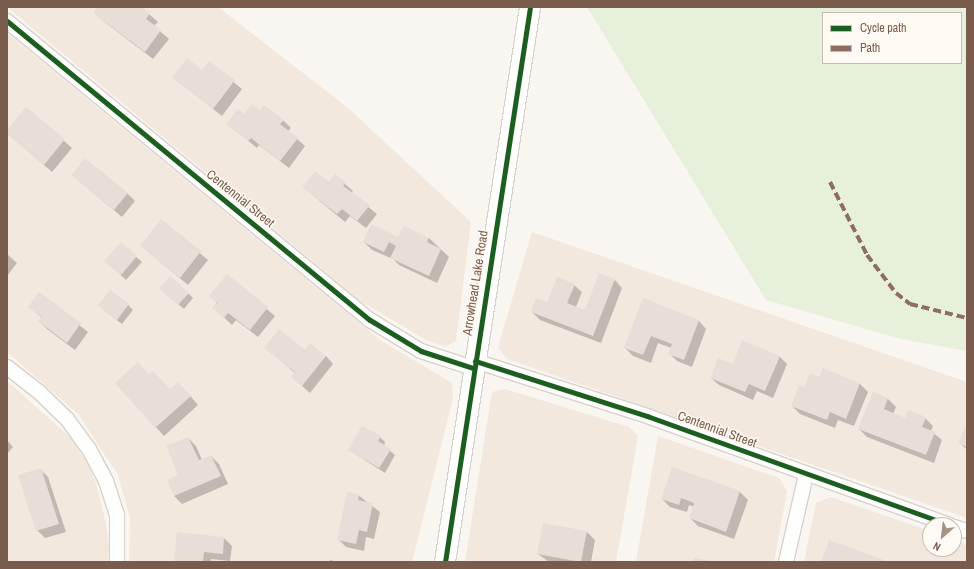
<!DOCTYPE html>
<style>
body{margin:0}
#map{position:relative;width:974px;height:569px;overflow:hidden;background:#f9f5f0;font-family:"Archivo Narrow",sans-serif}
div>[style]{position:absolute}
.residential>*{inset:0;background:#f2e8de}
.green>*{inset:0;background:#e7f0db}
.shadow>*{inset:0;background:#0003}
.building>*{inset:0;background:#e6ded7}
.roads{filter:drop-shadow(1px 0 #d7d1cb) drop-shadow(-1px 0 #d7d1cb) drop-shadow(0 1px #d7d1cb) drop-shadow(0 -1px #d7d1cb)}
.street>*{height:14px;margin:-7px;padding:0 7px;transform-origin:7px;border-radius:7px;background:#fefefd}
.secondary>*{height:20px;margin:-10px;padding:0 10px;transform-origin:10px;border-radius:10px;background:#fefefd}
.quiet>*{height:4px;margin-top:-2px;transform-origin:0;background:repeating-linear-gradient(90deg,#8d6e63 0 8px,transparent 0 12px)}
.cycleway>*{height:5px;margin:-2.5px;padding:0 2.5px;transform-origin:2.5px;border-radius:2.5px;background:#1b5e20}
span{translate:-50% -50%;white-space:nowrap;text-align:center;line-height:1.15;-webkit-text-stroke:3px #fffaf3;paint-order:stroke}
.street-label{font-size:13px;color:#7a5c4d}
.frame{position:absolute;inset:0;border:8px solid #7a5c4d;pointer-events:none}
.legend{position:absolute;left:822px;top:12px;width:140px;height:52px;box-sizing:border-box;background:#fffaf3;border:1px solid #cabbb1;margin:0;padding:5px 7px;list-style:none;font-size:12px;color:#7a5c4d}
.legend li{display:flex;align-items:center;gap:8px;height:20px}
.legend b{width:20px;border:1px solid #cabbb1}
.north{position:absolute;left:922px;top:517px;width:40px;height:40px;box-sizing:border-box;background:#fffaf3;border:1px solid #cabbb1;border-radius:50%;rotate:208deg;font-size:11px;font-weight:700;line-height:16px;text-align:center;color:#7a5c4d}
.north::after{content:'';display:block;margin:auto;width:14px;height:18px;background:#a69286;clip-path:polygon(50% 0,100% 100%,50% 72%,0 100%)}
</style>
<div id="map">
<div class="residential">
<div style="clip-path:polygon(7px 7px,218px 7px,347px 107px,471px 222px,456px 341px,445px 347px,426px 340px,359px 300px)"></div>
<div style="clip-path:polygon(7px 33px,380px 340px,452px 383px,453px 398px,412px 562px,129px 562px,130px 518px,118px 475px,78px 414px,7px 352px)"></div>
<div style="clip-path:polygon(532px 232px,967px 382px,967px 518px,507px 359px,498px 347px)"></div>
<div style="clip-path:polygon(7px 381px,70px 437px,87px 462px,97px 486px,106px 524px,110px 548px,108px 562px,7px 562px)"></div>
<div style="clip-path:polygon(505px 389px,629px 427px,638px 436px,616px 562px,465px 562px,492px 392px)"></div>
<div style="clip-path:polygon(658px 436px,779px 478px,787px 491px,774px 562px,636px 562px)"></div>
<div style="clip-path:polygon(831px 497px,930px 531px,930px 549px,954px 549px,954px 540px,967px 544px,967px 562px,804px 562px,816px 503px)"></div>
</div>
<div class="green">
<div style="clip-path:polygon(evenodd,587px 7px,967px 7px,967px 351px,901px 339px,766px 300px,587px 7px,823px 13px,961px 13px,961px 63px,823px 63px,823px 13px)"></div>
</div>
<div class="shadow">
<div style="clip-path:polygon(98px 7px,141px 7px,158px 22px,154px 26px,169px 39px,153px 59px,102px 20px,94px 12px)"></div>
<div style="clip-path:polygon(209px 62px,242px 89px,222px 116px,174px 78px,203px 71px)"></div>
<div style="clip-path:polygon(27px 108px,72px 148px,52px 172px,7px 133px)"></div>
<div style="clip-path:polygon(244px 115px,283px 120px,291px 128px,288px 131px,305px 146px,289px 168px,259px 145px,257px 148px,228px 124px)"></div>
<div style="clip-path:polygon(72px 175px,127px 193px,135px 201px,122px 217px)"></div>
<div style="clip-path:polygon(329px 183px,345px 184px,353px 191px,351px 193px,377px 214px,366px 228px,350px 216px,345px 222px,303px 187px)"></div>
<div style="clip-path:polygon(161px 221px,208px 260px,188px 285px,141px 246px)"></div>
<div style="clip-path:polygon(399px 238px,429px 238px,449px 257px,437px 283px,399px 265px,393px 259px,372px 250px,364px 242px)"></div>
<div style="clip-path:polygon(121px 244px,142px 262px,126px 280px,111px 266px)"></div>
<div style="clip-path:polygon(7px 254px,17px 263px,7px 276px)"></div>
<div style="clip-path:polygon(227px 276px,275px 316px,258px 337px,236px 320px,232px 325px,214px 308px)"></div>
<div style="clip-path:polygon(615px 280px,622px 288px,601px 343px,540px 320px,532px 312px,574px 285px,582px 292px,576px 307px,586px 311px)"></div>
<div style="clip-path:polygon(39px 293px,88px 332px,75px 350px,47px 329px,39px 321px,42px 318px,30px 306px)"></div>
<div style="clip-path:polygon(165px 293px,188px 293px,193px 298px,184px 309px)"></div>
<div style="clip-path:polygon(644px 300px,699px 321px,706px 329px,692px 367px,677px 361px,669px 353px,671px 348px,658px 343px,651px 363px,633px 356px,625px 348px)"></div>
<div style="clip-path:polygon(128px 305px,133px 310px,122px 324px,105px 311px)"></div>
<div style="clip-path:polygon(266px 348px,305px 351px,326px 356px,333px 364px,310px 393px,292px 377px,295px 373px)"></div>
<div style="clip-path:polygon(779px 356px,787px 364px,773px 398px,757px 391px,753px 400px,719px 385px,711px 378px,733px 365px)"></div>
<div style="clip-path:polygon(823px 370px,860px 384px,868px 392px,854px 426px,838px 420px,835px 428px,800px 414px,792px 406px,805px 388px,820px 378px)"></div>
<div style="clip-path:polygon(150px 375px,170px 390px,186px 391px,198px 405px,164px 436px,116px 383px)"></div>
<div style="clip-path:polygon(873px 393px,888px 399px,896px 407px,893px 414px,906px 419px,925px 418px,933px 426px,931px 431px,942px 440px,934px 463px,867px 437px,859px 429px)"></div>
<div style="clip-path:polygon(967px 429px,967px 450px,960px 443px)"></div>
<div style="clip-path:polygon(380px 437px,385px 442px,384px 446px,395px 455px,385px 473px,349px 450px)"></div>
<div style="clip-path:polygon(188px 438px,196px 446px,202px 460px,211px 456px,219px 464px,228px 484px,182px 504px,174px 496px)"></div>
<div style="clip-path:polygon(7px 440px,13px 447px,7px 454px)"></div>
<div style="clip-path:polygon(673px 468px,740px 492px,748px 500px,734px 539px,698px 526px,690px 518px,694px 507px,689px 505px,687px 512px,670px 507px,662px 499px)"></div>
<div style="clip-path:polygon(40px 469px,48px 477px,66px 532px,45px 538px,37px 530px)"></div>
<div style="clip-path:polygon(358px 495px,380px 512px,374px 539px,366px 537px,364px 551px,346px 547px,338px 539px)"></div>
<div style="clip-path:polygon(587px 532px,595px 540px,591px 562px,549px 562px,538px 554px)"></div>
<div style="clip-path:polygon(178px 533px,224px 538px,232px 546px,230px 561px,211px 559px,211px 562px,175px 562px)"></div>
<div style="clip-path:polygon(330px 560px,338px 562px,329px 562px)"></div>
</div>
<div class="building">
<div style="clip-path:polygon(97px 7px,142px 7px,150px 13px,146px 19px,161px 30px,145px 52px,93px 13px)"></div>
<div style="clip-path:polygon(187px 58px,202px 70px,209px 61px,235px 80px,213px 109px,172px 78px)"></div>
<div style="clip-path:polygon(252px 104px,260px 110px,264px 105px,284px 120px,280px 124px,298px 138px,280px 161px,251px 138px,248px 141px,226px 124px,238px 109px,244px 114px)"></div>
<div style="clip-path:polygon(26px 107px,65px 139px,44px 165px,7px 134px,7px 130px)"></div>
<div style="clip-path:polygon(85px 158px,128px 193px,114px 210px,71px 175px)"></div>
<div style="clip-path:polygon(315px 171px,329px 182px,335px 174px,346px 183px,343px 186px,370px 205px,357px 221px,342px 209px,337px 214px,302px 187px)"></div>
<div style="clip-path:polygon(161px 219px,201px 251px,180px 278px,140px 246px)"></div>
<div style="clip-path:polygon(371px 224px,398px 237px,404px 226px,429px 238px,427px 242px,441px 249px,429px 276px,390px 258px,396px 246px,389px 242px,384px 252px,363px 242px)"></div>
<div style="clip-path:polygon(121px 242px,137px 256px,121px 275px,104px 261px)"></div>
<div style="clip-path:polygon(599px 273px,615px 279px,593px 336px,531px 312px,536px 298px,547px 302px,557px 277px,575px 284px,567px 303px,585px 310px)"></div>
<div style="clip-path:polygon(227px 274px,268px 307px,250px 330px,228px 313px,224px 318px,212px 308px,217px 303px,209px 296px)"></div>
<div style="clip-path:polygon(170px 276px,189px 293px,178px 305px,159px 288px)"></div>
<div style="clip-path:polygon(110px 290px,129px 304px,117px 320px,98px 306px)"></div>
<div style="clip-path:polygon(39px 292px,81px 323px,67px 343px,38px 321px,42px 317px,28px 307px)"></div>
<div style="clip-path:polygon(643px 298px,699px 320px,684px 360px,668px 354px,672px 344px,651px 336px,643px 355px,624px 348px)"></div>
<div style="clip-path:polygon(279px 329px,305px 350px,310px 343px,326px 356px,302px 386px,291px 377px,295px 372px,264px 348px)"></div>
<div style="clip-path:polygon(742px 340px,780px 356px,765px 391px,749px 384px,745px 392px,710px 378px,718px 358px,733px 364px)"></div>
<div style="clip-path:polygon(138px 362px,149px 374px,153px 371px,170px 389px,178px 382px,191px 396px,155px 428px,115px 383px)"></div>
<div style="clip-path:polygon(823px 368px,860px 383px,846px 419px,830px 412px,827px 420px,791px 406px,799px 385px,804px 387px,810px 373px,819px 377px)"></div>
<div style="clip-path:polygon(873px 392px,888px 398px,884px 409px,905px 418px,908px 410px,926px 417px,922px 427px,935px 432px,926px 455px,858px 429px)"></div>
<div style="clip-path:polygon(362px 426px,381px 436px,378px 441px,391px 449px,379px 468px,348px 450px)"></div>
<div style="clip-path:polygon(965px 427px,967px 427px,967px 447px,958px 443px)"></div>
<div style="clip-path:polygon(188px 437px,199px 460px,211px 455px,221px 476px,174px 496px,167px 480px,178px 475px,166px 446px)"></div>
<div style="clip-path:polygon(672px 467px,740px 491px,726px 532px,689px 518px,694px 503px,681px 498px,679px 505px,661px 499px)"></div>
<div style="clip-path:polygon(41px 468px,59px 524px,36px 531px,18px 475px)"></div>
<div style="clip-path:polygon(347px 492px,359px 494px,358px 500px,373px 503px,367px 532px,359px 530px,356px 544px,337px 540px)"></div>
<div style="clip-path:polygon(543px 523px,587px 531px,581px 562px,537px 554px)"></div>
<div style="clip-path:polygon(177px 532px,224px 537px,223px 554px,204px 552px,203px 562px,174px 562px)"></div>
<div style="clip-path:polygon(829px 540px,889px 562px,821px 562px)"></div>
<div style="clip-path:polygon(694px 558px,712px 561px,712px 562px,693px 562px)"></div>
</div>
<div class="roads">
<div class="street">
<div style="left:7px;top:21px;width:470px;rotate:39.5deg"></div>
<div style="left:370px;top:320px;width:60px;rotate:31.3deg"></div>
<div style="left:421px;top:351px;width:55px;rotate:18.1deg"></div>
<div style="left:475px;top:361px;width:181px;rotate:17.7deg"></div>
<div style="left:647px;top:416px;width:321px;rotate:19.8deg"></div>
<div style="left:7px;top:367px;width:41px;rotate:38deg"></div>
<div style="left:39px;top:392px;width:39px;rotate:44deg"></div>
<div style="left:67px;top:419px;width:37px;rotate:54deg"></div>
<div style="left:89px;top:449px;width:36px;rotate:62deg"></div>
<div style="left:106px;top:481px;width:36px;rotate:72deg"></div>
<div style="left:117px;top:515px;width:47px;rotate:90deg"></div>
<div style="left:954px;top:527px;width:14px;rotate:17deg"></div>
<div style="left:786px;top:562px;width:89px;rotate:-77.1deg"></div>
</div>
<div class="secondary">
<div style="left:445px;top:562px;width:561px;rotate:-81.29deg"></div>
</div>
</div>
<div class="quiet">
<div style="left:830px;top:182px;width:82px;rotate:63.1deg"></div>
<div style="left:867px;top:255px;width:48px;rotate:52.7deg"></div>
<div style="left:896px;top:293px;width:18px;rotate:38deg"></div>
<div style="left:910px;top:304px;width:59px;rotate:13.8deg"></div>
</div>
<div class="cycleway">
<div style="left:7px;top:21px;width:470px;rotate:39.5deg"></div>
<div style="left:370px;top:320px;width:60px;rotate:31.3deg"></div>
<div style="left:421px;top:351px;width:55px;rotate:18.1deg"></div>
<div style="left:475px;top:361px;width:181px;rotate:17.7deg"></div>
<div style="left:647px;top:416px;width:321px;rotate:19.8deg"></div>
<div style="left:445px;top:562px;width:561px;rotate:-81.29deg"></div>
</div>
<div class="street-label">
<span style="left:240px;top:199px;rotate:39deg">Centennial Street</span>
<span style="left:476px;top:283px;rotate:-81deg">Arrowhead Lake Road</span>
<span style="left:717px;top:430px;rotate:20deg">Centennial Street</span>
</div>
<div class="frame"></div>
<ul class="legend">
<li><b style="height:5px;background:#1b5e20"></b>Cycle path</li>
<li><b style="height:5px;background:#8d6e63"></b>Path</li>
</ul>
<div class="north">N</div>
</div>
